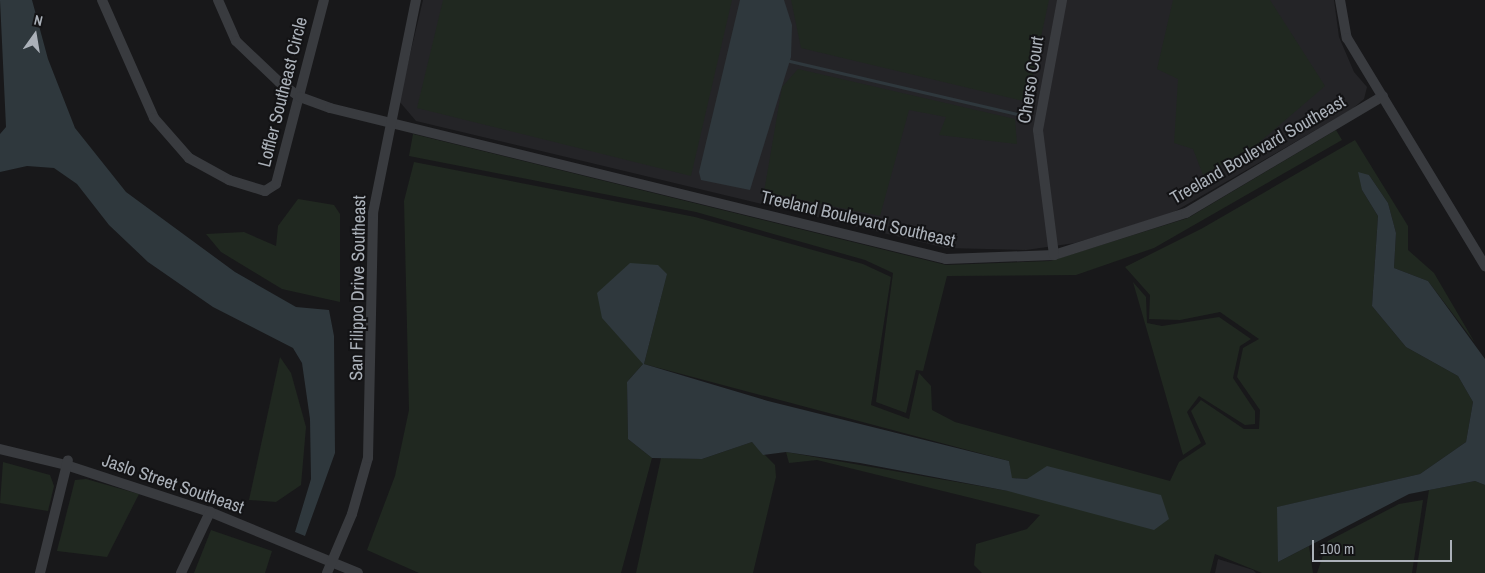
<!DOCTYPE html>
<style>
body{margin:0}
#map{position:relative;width:1485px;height:573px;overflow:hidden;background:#18181a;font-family:"Archivo Narrow",sans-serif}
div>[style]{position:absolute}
.built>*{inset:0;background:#242427}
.green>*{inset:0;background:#202820}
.water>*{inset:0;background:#2f383d}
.stream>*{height:2.5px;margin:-1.25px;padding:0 1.25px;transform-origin:1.25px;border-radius:1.25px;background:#2f383d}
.minor>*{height:10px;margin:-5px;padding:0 5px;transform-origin:5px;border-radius:5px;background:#393b3f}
span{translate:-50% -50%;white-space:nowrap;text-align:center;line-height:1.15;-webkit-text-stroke:4px #131315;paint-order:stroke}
.street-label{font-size:18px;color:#abb1b9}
.north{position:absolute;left:10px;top:10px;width:50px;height:50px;-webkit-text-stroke:4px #131315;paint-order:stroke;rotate:13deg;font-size:14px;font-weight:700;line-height:20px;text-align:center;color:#abb1b9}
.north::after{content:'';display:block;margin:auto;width:18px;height:22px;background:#abb1b9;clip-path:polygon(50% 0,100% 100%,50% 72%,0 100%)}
.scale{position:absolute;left:1312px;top:540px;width:140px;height:22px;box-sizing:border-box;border:2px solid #abb1b9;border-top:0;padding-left:6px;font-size:15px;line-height:18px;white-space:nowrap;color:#abb1b9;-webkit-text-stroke:4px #131315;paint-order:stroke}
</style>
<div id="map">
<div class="built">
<div style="clip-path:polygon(423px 0,1334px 0,1339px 37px,1354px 72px,1367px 87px,1364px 99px,1352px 109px,1172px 213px,1075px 243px,1026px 250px,946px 248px,416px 121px,399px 101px)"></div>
<div style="clip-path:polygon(1218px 559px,1253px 570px,1256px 573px,1215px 573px)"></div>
</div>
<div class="green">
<div style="clip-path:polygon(443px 0,732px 0,691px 176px,417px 108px)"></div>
<div style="clip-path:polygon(791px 0,1049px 0,1027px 102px,801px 48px)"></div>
<div style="clip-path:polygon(1173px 0,1270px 0,1325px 86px,1255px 146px,1203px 175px,1193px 149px,1174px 143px,1178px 79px,1157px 69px)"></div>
<div style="clip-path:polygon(798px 69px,1015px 119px,1017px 144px,939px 135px,946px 117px,909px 110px,880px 216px,764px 192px,782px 87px)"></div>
<div style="clip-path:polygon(1336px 130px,1342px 140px,1154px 248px,1076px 275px,947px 276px,923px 371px,916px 370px,906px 413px,876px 402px,893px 273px,865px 260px,696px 212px,409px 156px,413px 134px,946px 265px,1050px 261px,1188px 218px)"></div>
<div style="clip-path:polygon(1355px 140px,1408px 226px,1408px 250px,1434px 273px,1475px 343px,1428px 281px,1394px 268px,1396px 233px,1388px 203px,1369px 175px,1362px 190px,1378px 216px,1372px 306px,1406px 347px,1458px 376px,1473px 402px,1466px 442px,1420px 474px,1278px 507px,1278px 562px,1309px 546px,1313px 573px,1262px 573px,1215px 554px,1210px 573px,982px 573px,974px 565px,976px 544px,1027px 529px,1040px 515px,817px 460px,789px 463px,786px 452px,1008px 491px,1027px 479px,1011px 478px,1009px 461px,644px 364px,667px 274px,643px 364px,627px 382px,628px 439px,652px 458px,621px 573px,419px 573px,367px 550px,395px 476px,409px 410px,404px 201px,414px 162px,695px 217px,863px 264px,891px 277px,871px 405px,909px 419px,919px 373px,931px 386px,932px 410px,955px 422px,1170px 481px,1179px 462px,1206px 444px,1191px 411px,1201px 400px,1244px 429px,1259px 429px,1260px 410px,1237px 377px,1243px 348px,1259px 339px,1220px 312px,1180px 320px,1149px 319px,1150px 295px,1125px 267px,1201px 229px)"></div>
<div style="clip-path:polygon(298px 199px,334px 205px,340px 214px,340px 302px,282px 289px,221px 252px,206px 234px,244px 232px,276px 246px,278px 226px)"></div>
<div style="clip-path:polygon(1133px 282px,1146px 297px,1147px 323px,1162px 326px,1219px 317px,1251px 339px,1240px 346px,1233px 378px,1255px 411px,1255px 424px,1245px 425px,1199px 396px,1187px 412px,1201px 443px,1183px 455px)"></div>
<div style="clip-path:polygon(280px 357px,291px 373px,306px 427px,301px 485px,276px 502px,249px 500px)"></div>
<div style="clip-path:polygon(752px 442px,775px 465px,776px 477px,753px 573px,636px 573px,661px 458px,702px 459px)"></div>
<div style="clip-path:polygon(3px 462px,50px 475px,54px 486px,48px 511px,0 503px)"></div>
<div style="clip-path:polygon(86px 479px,139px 494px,107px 557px,57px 551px,75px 480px)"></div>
<div style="clip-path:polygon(1475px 481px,1485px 485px,1485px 573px,1416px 573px,1429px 490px)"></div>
<div style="clip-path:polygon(1423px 500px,1412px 573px,1317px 573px,1328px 541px,1399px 504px)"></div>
<div style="clip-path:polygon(211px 530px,272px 551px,265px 573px,194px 573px)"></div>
</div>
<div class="water">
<div style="clip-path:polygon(0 0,32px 0,48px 59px,75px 128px,126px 192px,235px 272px,296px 307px,329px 310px,334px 336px,335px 453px,305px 536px,295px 532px,311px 479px,310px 419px,302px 363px,293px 348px,213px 307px,148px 262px,109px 225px,77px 184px,54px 168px,27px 166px,0 172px,0 134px,6px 127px)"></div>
<div style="clip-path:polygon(740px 0,784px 0,792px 25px,791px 57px,750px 190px,701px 180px,699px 172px)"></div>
<div style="clip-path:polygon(1358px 172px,1369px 175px,1388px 203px,1396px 233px,1394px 268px,1428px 281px,1485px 359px,1485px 485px,1475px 481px,1409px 494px,1278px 562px,1277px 507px,1420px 474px,1466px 442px,1473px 402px,1458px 376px,1406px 347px,1372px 306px,1378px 216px,1362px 190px)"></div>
<div style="clip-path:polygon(630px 263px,658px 265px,667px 274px,644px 364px,768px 401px,1009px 461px,1012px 478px,1027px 479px,1047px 466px,1161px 495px,1169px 519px,1154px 530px,1008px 491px,860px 463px,786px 452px,763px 455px,752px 442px,702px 459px,652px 458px,628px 439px,627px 382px,643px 364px,602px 318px,597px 293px)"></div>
</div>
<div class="stream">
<div style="left:790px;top:61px;width:233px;rotate:13.1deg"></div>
</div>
<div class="minor">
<div style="left:102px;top:0;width:129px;rotate:66.2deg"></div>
<div style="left:154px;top:118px;width:53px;rotate:48.8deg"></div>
<div style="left:189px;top:158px;width:46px;rotate:28.8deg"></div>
<div style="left:229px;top:180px;width:38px;rotate:17deg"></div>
<div style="left:265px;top:191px;width:13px;rotate:-32deg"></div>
<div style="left:276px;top:184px;width:190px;rotate:-75.4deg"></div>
<div style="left:218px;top:0;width:45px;rotate:66.3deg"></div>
<div style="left:236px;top:41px;width:59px;rotate:43.6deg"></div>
<div style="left:279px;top:82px;width:26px;rotate:36deg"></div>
<div style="left:300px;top:97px;width:32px;rotate:20deg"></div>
<div style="left:330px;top:108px;width:634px;rotate:13.77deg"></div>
<div style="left:946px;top:259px;width:108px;rotate:-2.1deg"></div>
<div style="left:1054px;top:255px;width:139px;rotate:-17.7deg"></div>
<div style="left:1186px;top:213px;width:229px;rotate:-30.7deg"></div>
<div style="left:1340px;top:0;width:39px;rotate:80deg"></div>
<div style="left:1347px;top:38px;width:267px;rotate:58.8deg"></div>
<div style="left:1054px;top:255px;width:126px;rotate:-97.3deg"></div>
<div style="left:1038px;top:130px;width:132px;rotate:-79.5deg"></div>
<div style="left:0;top:449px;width:68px;rotate:13.6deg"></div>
<div style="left:66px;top:465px;width:151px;rotate:18.1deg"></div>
<div style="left:210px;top:512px;width:160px;rotate:22.4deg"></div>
<div style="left:40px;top:573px;width:116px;rotate:-76.1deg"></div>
<div style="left:181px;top:573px;width:68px;rotate:-64.6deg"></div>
<div style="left:327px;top:573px;width:64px;rotate:-67deg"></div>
<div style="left:352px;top:514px;width:58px;rotate:-74.1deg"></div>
<div style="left:368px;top:458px;width:245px;rotate:-88.8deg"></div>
<div style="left:373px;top:213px;width:217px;rotate:-78.6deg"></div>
</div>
<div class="street-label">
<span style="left:1031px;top:80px;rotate:-81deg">Cherso Court</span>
<span style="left:283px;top:92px;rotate:-76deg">Loffler Southeast Circle</span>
<span style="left:1258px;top:150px;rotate:-30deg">Treeland Boulevard Southeast</span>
<span style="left:858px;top:219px;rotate:13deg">Treeland Boulevard Southeast</span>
<span style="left:358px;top:288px;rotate:-89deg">San Filippo Drive Southeast</span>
<span style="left:173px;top:484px;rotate:19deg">Jaslo Street Southeast</span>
</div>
<div class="north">N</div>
<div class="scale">100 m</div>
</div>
